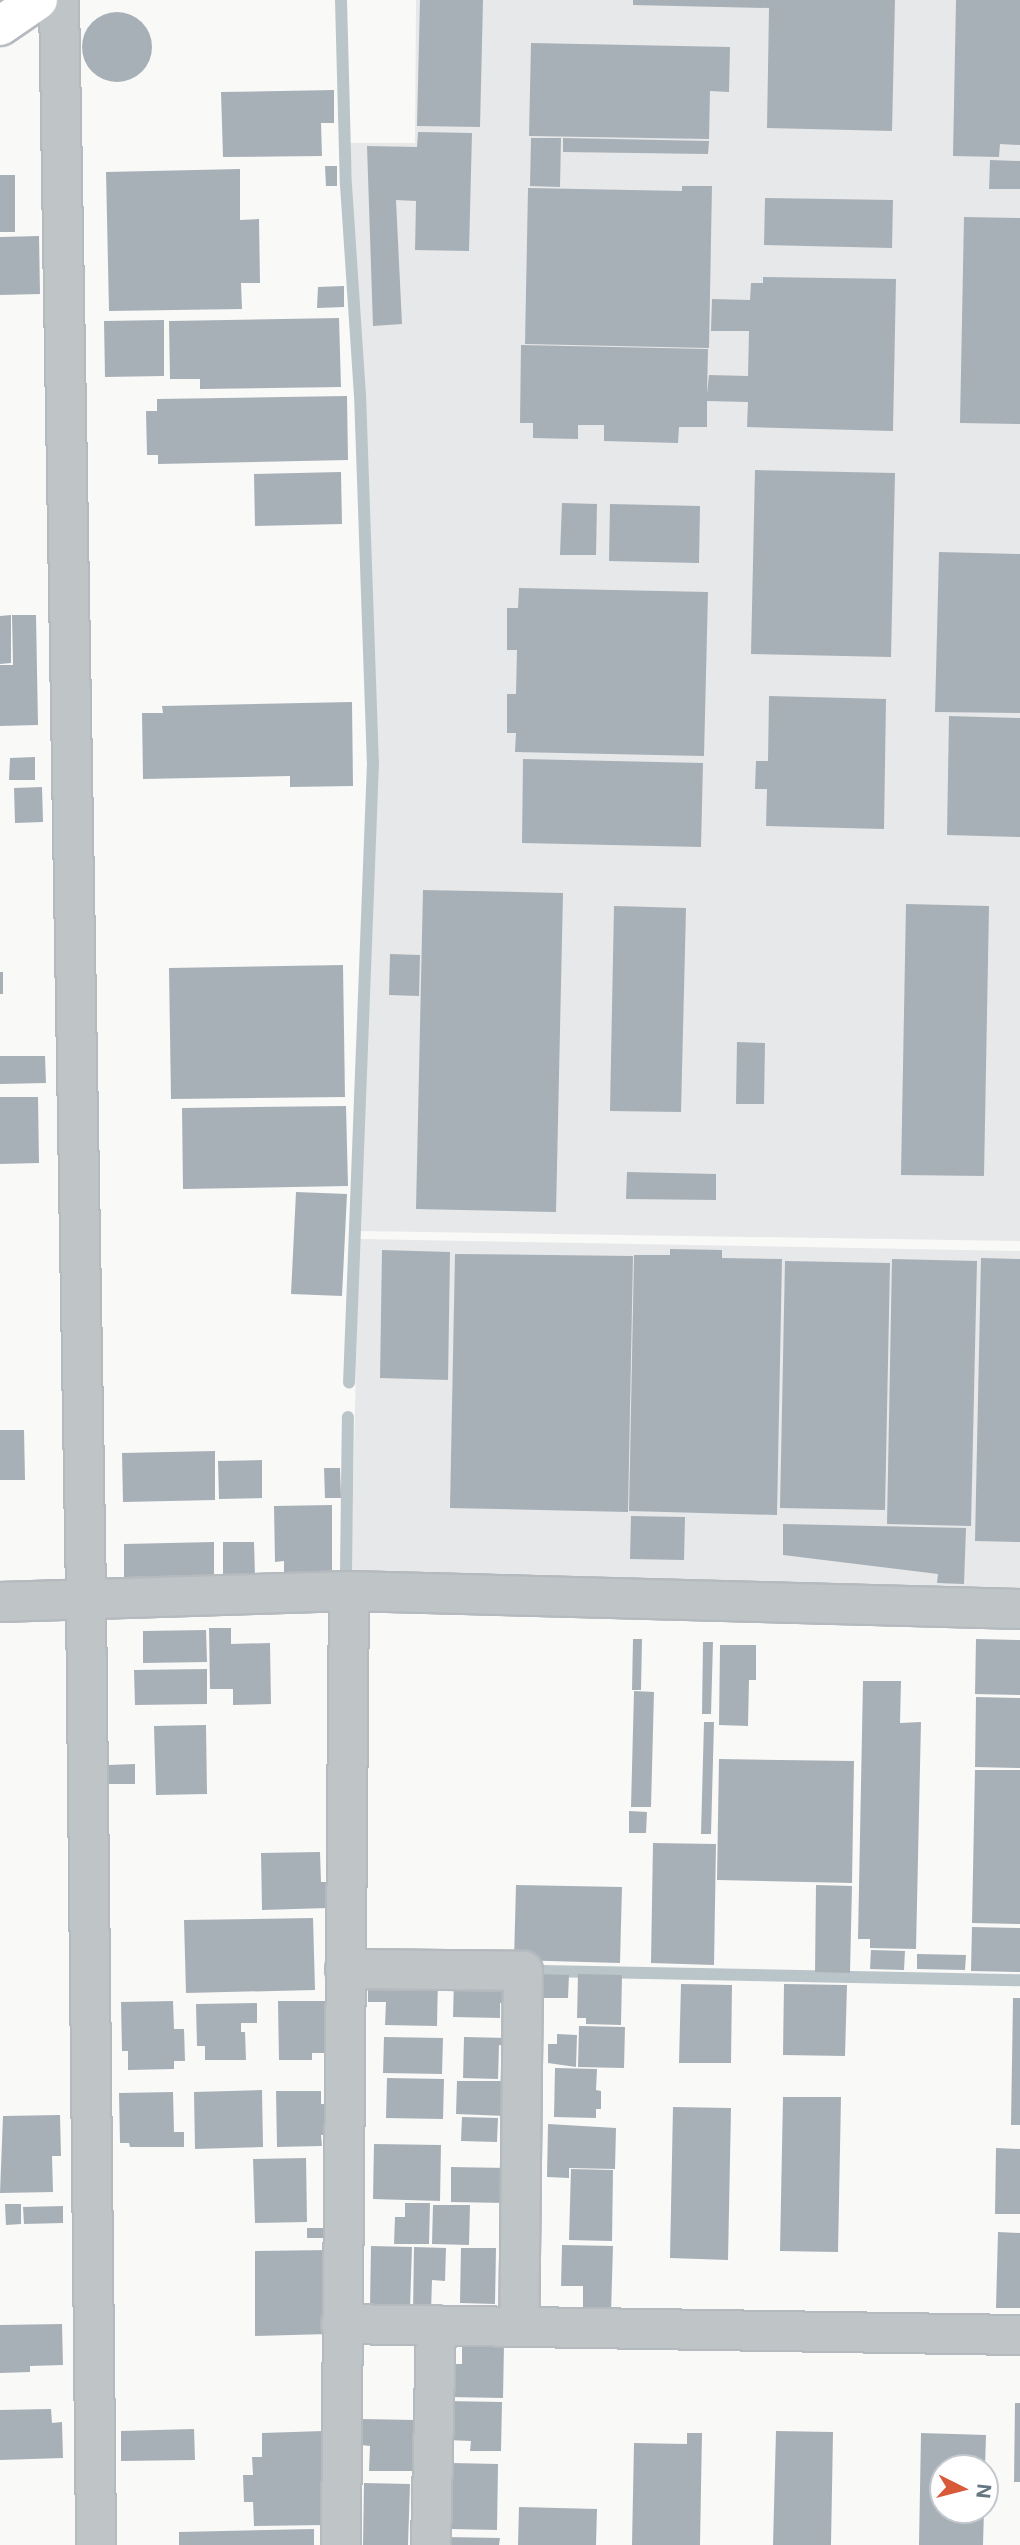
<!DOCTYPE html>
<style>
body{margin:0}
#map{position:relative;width:1020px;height:2545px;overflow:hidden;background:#f9f9f8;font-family:Inter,sans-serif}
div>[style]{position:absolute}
.built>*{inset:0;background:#e7e8e9}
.stream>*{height:12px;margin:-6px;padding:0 6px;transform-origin:6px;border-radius:6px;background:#bac5c9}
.building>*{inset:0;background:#a8b0b7}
.round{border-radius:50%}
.roads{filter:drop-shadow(2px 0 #b4babe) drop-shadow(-2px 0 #b4babe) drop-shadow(0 2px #b4babe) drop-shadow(0 -2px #b4babe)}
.street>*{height:38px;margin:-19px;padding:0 19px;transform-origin:19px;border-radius:19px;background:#bfc4c7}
.secondary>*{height:38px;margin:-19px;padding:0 19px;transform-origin:19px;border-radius:19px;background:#fff}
span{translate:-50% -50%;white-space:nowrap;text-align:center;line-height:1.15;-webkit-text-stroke:7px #fff;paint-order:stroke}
.north{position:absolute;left:929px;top:2454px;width:70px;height:70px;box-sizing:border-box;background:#fff;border:2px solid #c2c8cd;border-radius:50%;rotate:96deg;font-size:19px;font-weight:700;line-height:28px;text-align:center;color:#667681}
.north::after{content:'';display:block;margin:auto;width:24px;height:32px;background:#d95a38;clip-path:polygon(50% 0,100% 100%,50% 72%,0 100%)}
</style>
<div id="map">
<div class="built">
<div style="clip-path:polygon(416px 0,1020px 0,1020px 1241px,358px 1231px,378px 760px,350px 143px,415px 143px)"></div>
<div style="clip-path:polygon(359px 1239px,1020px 1251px,1020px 1595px,351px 1577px)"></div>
</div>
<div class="stream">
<div style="left:341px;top:0;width:185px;rotate:88.5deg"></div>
<div style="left:346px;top:185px;width:209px;rotate:86.2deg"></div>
<div style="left:360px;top:394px;width:368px;rotate:88deg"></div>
<div style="left:373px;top:762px;width:621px;rotate:92.21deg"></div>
<div style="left:346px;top:1572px;width:155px;rotate:-89.3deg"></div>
<div style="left:542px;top:1971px;width:478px;rotate:1.1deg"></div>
</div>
<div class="building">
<div style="clip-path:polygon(420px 0,483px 0,480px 127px,417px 126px)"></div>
<div style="clip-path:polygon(633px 0,895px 0,892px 131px,767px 128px,769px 8px,633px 5px)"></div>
<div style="clip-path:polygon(956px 0,1020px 0,1020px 145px,1000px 144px,999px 157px,953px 156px)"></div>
<div class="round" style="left:82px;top:12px;width:70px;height:70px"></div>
<div style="clip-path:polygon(531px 43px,730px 47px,729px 92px,710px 91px,709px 139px,529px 136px)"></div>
<div style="clip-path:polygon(334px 90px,334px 123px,321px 123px,322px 156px,223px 157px,221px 92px)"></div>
<div style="clip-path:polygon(418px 132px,472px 133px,469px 251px,415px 250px,416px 201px,396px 200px,402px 324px,373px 326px,367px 146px,417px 147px)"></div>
<div style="clip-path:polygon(531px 138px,561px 138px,560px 187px,530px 186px)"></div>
<div style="clip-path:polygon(563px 138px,709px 141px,708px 154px,563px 152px)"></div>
<div style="clip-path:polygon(990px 160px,1020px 161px,1020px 189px,989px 189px)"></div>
<div style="clip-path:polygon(325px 166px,337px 166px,337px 186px,326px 186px)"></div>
<div style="clip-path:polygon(240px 169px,240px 220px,259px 219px,260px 283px,241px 283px,242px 309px,109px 311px,106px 172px)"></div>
<div style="clip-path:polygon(0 175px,15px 175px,15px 232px,0 232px)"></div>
<div style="clip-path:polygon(682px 186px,712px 186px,709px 348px,525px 344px,528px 188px,682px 191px)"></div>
<div style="clip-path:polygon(765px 198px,893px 200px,892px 248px,764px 245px)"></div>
<div style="clip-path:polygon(964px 217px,1020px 218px,1020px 424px,960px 423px)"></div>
<div style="clip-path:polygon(39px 236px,40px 294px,0 295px,0 237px)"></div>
<div style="clip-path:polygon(763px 277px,896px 279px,893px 431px,747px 427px,748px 402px,707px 401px,707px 427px,679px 427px,678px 443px,604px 441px,604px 425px,578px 425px,578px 439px,533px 438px,533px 423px,520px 423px,521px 345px,708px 349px,707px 394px,709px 375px,748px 376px,749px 331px,711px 331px,712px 299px,750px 300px,751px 283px,763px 283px)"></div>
<div style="clip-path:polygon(344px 286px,344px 307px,317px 308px,318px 287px)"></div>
<div style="clip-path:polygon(339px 318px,341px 387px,200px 389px,200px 379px,170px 379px,169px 321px)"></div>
<div style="clip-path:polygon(164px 320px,164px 376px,105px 377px,104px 321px)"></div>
<div style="clip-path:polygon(347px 396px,348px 460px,158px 464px,158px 455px,147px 455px,146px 411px,157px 411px,157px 399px)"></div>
<div style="clip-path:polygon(755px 470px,895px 473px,891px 657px,751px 654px)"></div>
<div style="clip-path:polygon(341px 472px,342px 524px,255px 526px,254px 474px)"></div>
<div style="clip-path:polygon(562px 503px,597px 504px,596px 555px,560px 555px)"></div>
<div style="clip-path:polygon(610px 504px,700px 506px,699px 563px,609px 561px)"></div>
<div style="clip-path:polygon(939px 552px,1020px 554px,1020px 713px,935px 712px)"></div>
<div style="clip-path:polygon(519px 588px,708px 592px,704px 756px,515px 752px,516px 733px,507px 733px,507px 694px,516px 694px,517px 650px,507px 650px,507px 608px,518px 608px)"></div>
<div style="clip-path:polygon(11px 615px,11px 663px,0 664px,0 616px)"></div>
<div style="clip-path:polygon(12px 615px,36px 615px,38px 725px,0 726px,0 665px,13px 665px)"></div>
<div style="clip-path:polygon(769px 696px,886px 699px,884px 829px,766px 826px,767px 789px,755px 789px,756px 761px,768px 761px)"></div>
<div style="clip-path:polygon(352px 702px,353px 786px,290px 787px,290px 776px,143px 779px,142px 713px,163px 713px,162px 706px)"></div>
<div style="clip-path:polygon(949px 716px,1020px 718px,1020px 837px,947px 835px)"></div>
<div style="clip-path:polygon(35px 757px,35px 780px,9px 780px,10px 758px)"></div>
<div style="clip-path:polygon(523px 759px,703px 763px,701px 847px,522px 843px)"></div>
<div style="clip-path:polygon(42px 787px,43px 822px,15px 823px,14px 788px)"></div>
<div style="clip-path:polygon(423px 890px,563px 893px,556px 1212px,416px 1209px)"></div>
<div style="clip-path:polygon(906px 904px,989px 906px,984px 1176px,901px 1175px)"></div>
<div style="clip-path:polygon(614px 906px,686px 908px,681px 1112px,610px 1111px)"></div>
<div style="clip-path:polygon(390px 954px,420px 955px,419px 996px,389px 995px)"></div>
<div style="clip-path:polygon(343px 965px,345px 1097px,171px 1099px,169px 968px)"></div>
<div style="clip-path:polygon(0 972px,3px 972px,3px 994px,0 994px)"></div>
<div style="clip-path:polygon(737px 1042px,765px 1043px,764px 1104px,736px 1104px)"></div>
<div style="clip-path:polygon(0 1056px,45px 1056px,46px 1083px,0 1084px)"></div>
<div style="clip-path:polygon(0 1097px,38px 1097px,39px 1163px,0 1164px)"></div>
<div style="clip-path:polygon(346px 1106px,348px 1186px,183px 1189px,182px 1108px)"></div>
<div style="clip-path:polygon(627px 1172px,716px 1174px,716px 1200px,626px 1199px)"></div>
<div style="clip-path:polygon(296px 1192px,347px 1194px,342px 1296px,291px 1294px)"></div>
<div style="clip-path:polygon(670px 1249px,722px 1250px,722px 1258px,782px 1259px,777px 1515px,629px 1511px,634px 1255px,670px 1255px)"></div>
<div style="clip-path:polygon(382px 1250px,450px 1252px,448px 1380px,380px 1378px)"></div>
<div style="clip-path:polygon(455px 1254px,633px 1256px,628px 1512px,450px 1508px)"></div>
<div style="clip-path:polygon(981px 1258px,1020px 1259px,1020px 1542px,975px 1541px)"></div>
<div style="clip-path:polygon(892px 1259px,977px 1261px,971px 1526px,887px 1524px)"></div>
<div style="clip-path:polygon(785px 1261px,890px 1263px,885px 1510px,780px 1508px)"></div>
<div style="clip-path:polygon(0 1430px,24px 1430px,25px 1480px,0 1480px)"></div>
<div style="clip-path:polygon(215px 1451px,215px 1500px,123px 1502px,122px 1453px)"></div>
<div style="clip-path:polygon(262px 1460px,262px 1498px,219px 1499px,218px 1461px)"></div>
<div style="clip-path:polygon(324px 1468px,340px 1468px,341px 1498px,325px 1498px)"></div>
<div style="clip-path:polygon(332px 1505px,332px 1572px,284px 1573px,284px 1561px,275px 1562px,274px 1506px)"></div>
<div style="clip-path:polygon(631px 1516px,685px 1517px,684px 1560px,630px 1559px)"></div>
<div style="clip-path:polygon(783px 1524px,966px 1528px,964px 1584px,937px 1583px,938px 1574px,783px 1555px)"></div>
<div style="clip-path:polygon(214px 1542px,214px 1577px,124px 1578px,124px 1544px)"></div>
<div style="clip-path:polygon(223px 1542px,254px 1542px,255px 1576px,223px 1576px)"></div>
<div style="clip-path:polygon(209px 1628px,231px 1628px,231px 1644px,270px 1643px,271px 1704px,233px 1705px,233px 1689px,210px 1689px)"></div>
<div style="clip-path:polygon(206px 1630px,207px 1662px,143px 1663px,143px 1631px)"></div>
<div style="clip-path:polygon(633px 1639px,642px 1639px,641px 1690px,632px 1690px)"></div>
<div style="clip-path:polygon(976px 1639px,1020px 1640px,1020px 1695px,975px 1694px)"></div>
<div style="clip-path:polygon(703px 1642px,713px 1642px,711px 1714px,702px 1714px)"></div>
<div style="clip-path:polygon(720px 1645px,756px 1645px,756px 1680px,749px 1680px,748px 1726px,719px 1725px)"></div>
<div style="clip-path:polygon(207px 1669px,207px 1704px,135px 1705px,134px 1670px)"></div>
<div style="clip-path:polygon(863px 1681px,901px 1681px,900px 1723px,921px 1722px,916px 1949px,870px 1948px,870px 1939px,858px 1939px)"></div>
<div style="clip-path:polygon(634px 1691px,654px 1692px,651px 1807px,631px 1807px)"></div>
<div style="clip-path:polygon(976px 1697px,1020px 1698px,1020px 1768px,975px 1767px)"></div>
<div style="clip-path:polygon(704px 1722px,714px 1722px,711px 1834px,701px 1834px)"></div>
<div style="clip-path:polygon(206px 1725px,207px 1794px,156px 1795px,154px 1726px)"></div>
<div style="clip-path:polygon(719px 1759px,854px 1761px,852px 1883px,717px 1880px)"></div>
<div style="clip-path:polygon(135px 1764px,135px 1784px,109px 1784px,108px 1765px)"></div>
<div style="clip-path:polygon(975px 1770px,1020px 1770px,1020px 1924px,972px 1923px)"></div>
<div style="clip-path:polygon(629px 1811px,647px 1812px,646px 1833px,629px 1833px)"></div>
<div style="clip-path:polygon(653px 1843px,716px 1844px,714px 1965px,651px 1963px)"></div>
<div style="clip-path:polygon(320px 1852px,321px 1882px,327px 1882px,328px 1908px,262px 1910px,261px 1853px)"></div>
<div style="clip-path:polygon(516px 1885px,622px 1887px,620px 1963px,514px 1960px)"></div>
<div style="clip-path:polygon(816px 1885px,852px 1886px,850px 1973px,815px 1972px)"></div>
<div style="clip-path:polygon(313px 1918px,315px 1990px,186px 1993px,184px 1920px)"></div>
<div style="clip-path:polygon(972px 1927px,1020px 1928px,1020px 1972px,971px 1971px)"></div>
<div style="clip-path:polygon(871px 1950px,905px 1951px,904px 1970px,870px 1969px)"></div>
<div style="clip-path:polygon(917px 1954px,966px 1955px,965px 1970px,917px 1969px)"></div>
<div style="clip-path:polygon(538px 1974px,569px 1975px,568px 1998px,538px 1998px)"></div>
<div style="clip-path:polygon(578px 1974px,622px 1975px,621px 2025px,586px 2024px,586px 2018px,577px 2018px)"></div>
<div style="clip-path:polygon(368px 1975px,438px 1976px,437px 2026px,385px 2025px,386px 2002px,368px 2002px)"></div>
<div style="clip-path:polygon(454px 1979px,508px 1980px,507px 2003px,500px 2003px,500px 2018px,453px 2017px)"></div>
<div style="clip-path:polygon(681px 1984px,732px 1985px,731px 2063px,679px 2063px)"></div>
<div style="clip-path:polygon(784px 1984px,847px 1985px,845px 2056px,783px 2055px)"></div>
<div style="clip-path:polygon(1013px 1998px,1020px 1998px,1020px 2125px,1011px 2125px)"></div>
<div style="clip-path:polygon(173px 2001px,174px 2029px,184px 2029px,185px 2061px,174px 2061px,174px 2069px,128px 2070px,128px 2051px,122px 2051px,121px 2002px)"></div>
<div style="clip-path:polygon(278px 2001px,325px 2001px,326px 2053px,312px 2053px,312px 2060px,279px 2060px)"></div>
<div style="clip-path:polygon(257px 2003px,257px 2023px,241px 2023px,241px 2032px,245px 2032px,246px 2060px,205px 2060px,205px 2046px,197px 2046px,196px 2004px)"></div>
<div style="clip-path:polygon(579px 2026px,625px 2027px,624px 2068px,578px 2067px)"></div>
<div style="clip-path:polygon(557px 2034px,577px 2035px,576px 2067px,548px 2063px,548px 2044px,557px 2044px)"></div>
<div style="clip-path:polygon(384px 2037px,443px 2038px,442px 2074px,383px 2073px)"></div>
<div style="clip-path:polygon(464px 2037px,509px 2038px,509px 2046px,499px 2045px,498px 2079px,463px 2078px)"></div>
<div style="clip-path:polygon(555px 2068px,597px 2069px,596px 2090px,601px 2091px,601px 2109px,596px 2109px,596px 2118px,554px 2117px)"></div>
<div style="clip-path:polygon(387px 2078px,444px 2079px,443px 2119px,386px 2118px)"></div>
<div style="clip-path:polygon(457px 2081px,507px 2081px,506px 2116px,456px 2114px)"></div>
<div style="clip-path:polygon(262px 2090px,263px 2147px,195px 2149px,194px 2092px)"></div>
<div style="clip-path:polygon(276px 2091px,321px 2091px,321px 2104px,329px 2104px,329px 2135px,321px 2135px,322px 2146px,277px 2147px)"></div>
<div style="clip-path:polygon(173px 2092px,174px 2132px,184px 2132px,184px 2147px,130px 2147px,129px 2143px,120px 2143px,119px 2093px)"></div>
<div style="clip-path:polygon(783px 2097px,841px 2097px,838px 2252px,780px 2251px)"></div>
<div style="clip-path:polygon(673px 2107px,731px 2108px,728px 2260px,670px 2258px)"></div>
<div style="clip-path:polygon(60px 2115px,61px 2156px,52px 2156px,53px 2192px,0 2193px,3px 2116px)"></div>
<div style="clip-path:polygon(462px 2117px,498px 2118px,497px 2142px,461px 2141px)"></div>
<div style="clip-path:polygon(548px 2124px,616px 2128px,615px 2169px,569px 2168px,569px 2178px,547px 2177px)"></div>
<div style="clip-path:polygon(374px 2144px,441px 2145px,440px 2201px,373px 2199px)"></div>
<div style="clip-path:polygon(996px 2148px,1020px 2149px,1020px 2214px,995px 2214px)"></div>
<div style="clip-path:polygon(306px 2158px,307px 2222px,255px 2223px,253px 2159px)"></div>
<div style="clip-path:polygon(451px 2167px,507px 2168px,506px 2203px,451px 2202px)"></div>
<div style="clip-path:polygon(571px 2169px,613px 2170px,612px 2241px,569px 2240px)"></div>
<div style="clip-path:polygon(405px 2203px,430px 2203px,429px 2244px,394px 2244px,395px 2217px,405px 2217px)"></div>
<div style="clip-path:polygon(5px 2204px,21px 2204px,21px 2224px,6px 2225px)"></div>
<div style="clip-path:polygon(433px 2205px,470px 2205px,469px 2245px,432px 2244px)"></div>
<div style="clip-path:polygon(63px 2206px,63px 2223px,24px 2224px,23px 2207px)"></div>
<div style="clip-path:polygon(307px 2228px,323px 2228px,323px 2238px,307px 2238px)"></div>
<div style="clip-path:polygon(998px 2232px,1020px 2233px,1020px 2308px,996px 2308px)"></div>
<div style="clip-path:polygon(562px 2245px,613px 2246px,611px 2313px,583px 2313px,583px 2286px,561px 2286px)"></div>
<div style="clip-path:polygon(371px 2246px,412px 2247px,410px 2308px,370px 2307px)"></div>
<div style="clip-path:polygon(414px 2247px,446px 2248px,445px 2281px,432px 2280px,431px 2313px,413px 2313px)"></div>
<div style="clip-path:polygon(461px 2248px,496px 2248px,495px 2304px,460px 2303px)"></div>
<div style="clip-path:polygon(328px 2250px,329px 2334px,255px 2336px,255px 2251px)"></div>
<div style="clip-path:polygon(62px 2324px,63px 2365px,30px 2366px,30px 2372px,0 2373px,0 2325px)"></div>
<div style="clip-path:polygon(462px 2344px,504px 2345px,503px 2398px,449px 2397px,449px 2364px,462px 2364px)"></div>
<div style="clip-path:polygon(447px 2401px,502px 2402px,501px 2451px,470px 2451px,471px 2441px,447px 2440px)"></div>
<div style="clip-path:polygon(1015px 2403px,1020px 2403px,1020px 2482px,1014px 2482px)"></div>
<div style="clip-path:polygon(51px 2409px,52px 2423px,62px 2422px,63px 2458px,0 2460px,0 2410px)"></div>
<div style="clip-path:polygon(361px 2419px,415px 2420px,413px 2471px,369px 2471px,370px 2446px,361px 2445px)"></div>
<div style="clip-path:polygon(194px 2429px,195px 2460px,121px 2461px,121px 2431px)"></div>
<div style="clip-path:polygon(323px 2431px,325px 2525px,254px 2526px,253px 2502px,244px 2502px,243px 2475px,253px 2475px,252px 2457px,262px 2457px,262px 2433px)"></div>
<div style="clip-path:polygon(776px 2431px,833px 2432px,831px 2545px,773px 2545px)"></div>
<div style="clip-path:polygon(687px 2433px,702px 2433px,700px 2545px,632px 2545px,634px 2443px,687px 2444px)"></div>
<div style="clip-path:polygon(921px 2433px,986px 2435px,985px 2468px,943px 2468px,943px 2510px,984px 2510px,983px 2545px,919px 2545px)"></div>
<div style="clip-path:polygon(452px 2463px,498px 2464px,497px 2530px,451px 2529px)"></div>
<div style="clip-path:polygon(364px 2483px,410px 2484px,408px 2545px,363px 2545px)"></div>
<div style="clip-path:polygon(519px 2507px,597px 2509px,596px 2545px,518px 2545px)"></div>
<div style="clip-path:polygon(314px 2529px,314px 2545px,179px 2545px,179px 2532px)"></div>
<div style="clip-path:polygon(448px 2537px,500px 2538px,499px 2545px,448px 2545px)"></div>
</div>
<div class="roads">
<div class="street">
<div style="left:59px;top:0;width:1600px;rotate:89.03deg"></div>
<div style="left:86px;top:1600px;width:945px;rotate:89.39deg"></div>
<div style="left:0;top:1602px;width:349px;rotate:-1.8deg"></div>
<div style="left:349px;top:1591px;width:671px;rotate:1.54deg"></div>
<div style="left:345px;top:1969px;width:178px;rotate:0.6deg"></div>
<div style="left:523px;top:1971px;width:355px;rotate:90.6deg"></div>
<div style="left:341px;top:2324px;width:679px;rotate:0.93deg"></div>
<div style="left:341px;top:2545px;width:954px;rotate:-89.52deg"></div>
<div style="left:431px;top:2545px;width:220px;rotate:-88.7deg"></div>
</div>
<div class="secondary">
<div style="left:0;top:26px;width:46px;rotate:-34.4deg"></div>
</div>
</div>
<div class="north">N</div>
</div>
